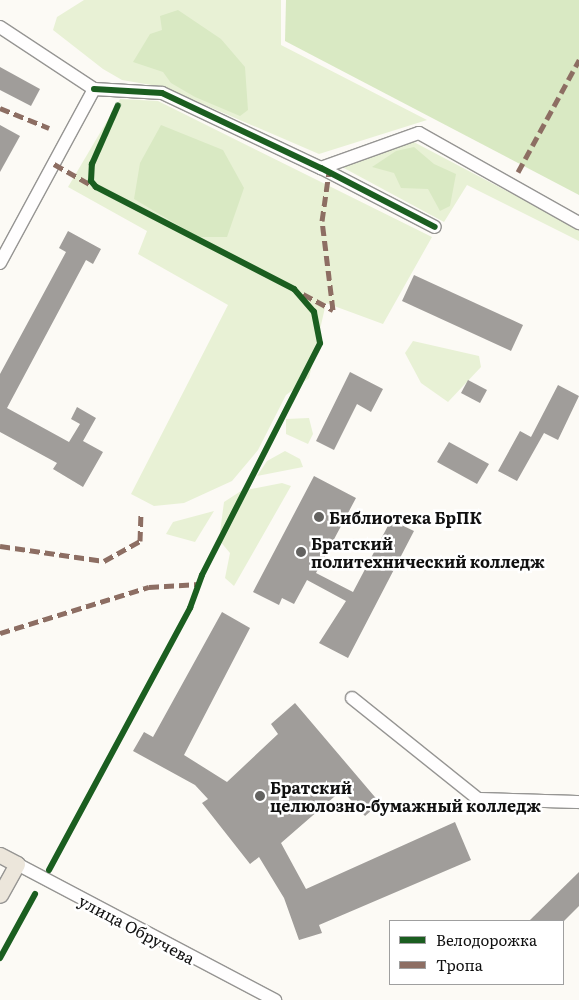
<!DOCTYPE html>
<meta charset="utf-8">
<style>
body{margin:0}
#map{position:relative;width:579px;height:1000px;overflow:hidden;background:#fcfaf5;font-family:Literata,serif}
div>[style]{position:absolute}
.green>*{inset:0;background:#e8f1d5}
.forest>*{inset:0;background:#d9e9c3}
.building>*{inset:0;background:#a09d9a}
.roads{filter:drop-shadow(1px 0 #969593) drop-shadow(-1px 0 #969593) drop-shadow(0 1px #969593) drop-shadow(0 -1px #969593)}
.minor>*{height:12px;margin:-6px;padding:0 6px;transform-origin:6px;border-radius:6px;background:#fffefe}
.major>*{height:15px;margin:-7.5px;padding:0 7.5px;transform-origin:7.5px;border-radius:7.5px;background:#ece6db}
.quiet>*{height:5px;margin-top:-2.5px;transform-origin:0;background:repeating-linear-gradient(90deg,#8d6e63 0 10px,transparent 0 15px)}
.cycleway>*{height:6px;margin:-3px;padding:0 3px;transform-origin:3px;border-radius:3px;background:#1b5e20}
.dots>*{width:14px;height:14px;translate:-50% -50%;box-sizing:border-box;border:2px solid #fff;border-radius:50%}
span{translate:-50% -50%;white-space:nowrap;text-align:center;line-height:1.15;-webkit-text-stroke:5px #fff;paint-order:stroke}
.poi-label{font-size:16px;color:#101010;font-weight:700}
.left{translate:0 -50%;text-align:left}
.street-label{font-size:16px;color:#101010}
.legend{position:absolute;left:389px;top:920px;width:175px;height:65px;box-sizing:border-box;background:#fff;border:1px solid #9f9f9f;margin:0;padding:6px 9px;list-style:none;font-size:15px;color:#101010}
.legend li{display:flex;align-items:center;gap:10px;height:25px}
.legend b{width:25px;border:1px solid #9f9f9f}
</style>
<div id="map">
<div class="green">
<div style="clip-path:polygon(84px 0,281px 0,281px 45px,427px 120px,319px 154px,163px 87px,122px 80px,103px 69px,53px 30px,57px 17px)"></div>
<div style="clip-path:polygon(120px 99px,158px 101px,432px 237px,383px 324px,326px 303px,309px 378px,286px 395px,258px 450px,232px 481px,184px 503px,154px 506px,131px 494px,228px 305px,138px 254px,147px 231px,68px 187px)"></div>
<div style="clip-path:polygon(410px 140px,579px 229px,579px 241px,467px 185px,444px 222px,342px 167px)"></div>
<div style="clip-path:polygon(413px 341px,479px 356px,481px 367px,448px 402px,421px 383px,405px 353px)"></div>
<div style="clip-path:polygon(309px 418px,313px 434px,308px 444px,286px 434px,286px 419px)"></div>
<div style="clip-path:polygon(285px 451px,300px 459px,303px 467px,257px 476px,267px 461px)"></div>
<div style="clip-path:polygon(282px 483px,291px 486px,234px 586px,225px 578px,230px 553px,219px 540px,224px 502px,241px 491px)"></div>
<div style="clip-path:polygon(214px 511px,195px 542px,166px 534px,173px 522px)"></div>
</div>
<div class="forest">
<div style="clip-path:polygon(286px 0,579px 0,579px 195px,285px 41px)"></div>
<div style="clip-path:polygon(178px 10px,221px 39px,245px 67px,248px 110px,240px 116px,195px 97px,171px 83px,163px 72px,133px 62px,150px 34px,162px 30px,160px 16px)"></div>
<div style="clip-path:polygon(161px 125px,223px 150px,244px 188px,227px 237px,198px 237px,134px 199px,140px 163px)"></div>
<div style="clip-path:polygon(414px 147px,434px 164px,456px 174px,450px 206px,440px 211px,428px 189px,401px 188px,394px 173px,372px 167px,396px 151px)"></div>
</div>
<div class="building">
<div style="clip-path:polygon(0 67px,40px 89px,31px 106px,0 90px)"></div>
<div style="clip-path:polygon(0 125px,20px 136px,0 172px)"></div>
<div style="clip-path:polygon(68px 231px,101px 249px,93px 264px,86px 260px,7px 408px,69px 442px,80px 424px,71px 419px,77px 407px,96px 418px,83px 441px,103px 452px,83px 487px,53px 469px,57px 463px,0 432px,0 374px,66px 252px,59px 248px)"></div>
<div style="clip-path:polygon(414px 275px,523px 325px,511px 351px,402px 301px)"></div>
<div style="clip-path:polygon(350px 372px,383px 389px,371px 412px,357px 404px,334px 450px,316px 441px)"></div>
<div style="clip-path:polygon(468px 380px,487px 390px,480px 403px,461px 393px)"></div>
<div style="clip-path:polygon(558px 385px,579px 396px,558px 440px,544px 433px,517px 481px,498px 471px,520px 431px,531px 437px)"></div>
<div style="clip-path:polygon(449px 442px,489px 464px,477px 484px,437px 462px)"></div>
<div style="clip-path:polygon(314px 476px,356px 498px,316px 573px,353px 592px,391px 520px,414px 531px,348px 658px,319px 643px,346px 601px,307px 580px,294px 604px,282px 598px,279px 605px,253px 592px)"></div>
<div style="clip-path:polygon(222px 612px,250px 628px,184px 755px,227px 782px,278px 734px,271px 724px,295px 703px,380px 803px,365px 816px,342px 790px,281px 843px,306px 889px,455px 822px,471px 860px,319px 925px,322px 933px,299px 940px,284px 898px,259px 857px,250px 864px,202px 803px,208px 799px,195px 785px,133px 751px,144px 732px,153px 737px)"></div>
<div style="clip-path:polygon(579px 872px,579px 906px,564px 921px,529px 921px)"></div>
</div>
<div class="roads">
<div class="minor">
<div style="left:0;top:27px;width:113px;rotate:33.4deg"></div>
<div style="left:94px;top:89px;width:68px;rotate:3.4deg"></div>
<div style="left:162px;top:93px;width:176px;rotate:25.3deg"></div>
<div style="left:321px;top:168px;width:128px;rotate:27.4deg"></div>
<div style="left:321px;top:168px;width:104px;rotate:-19.7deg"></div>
<div style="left:419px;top:133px;width:184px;rotate:29.4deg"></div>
<div style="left:0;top:263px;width:198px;rotate:-61.6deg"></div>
<div style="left:352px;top:698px;width:161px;rotate:38.7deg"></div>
<div style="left:478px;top:799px;width:101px;rotate:1.7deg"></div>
<div style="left:17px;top:864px;width:292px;rotate:27.8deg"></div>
</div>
<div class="major">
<div style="left:0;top:855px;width:19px;rotate:28deg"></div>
<div style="left:17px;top:864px;width:35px;rotate:119deg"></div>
</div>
</div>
<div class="quiet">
<div style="left:0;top:108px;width:53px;rotate:22.2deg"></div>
<div style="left:54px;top:164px;width:45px;rotate:29.4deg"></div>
<div style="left:518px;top:172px;width:128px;rotate:-61.4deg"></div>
<div style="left:303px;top:294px;width:34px;rotate:28deg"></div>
<div style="left:333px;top:310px;width:90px;rotate:-97deg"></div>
<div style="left:322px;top:221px;width:49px;rotate:-81.9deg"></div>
<div style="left:0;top:546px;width:105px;rotate:8.2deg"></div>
<div style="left:104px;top:561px;width:41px;rotate:-29.1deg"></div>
<div style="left:140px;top:541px;width:26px;rotate:-88deg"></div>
<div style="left:0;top:633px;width:156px;rotate:-17.2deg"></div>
<div style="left:149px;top:587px;width:50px;rotate:-3.4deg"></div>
</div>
<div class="cycleway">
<div style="left:94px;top:89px;width:68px;rotate:3.4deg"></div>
<div style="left:162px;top:93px;width:176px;rotate:25.3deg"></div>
<div style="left:321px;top:168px;width:128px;rotate:27.4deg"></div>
<div style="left:49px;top:870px;width:298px;rotate:-61.7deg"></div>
<div style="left:190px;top:608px;width:35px;rotate:-70deg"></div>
<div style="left:202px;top:575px;width:260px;rotate:-63deg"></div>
<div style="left:320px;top:343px;width:32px;rotate:-101deg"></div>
<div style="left:314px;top:312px;width:30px;rotate:-131deg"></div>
<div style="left:294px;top:289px;width:223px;rotate:-152.7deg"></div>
<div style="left:96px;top:187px;width:8px;rotate:-130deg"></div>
<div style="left:91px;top:181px;width:17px;rotate:-87deg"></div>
<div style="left:92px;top:164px;width:64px;rotate:-66.2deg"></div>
<div style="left:0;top:958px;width:73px;rotate:-61.3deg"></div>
</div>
<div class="dots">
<div style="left:319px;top:517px;background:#636260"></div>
<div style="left:301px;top:552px;background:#636260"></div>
<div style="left:260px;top:796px;background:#636260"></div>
</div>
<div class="poi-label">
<span class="left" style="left:329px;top:517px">Библиотека БрПК</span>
<span class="left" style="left:311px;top:552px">Братский<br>политехнический колледж</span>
<span class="left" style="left:270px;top:796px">Братский<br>целюлозно-бумажный колледж</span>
</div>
<div class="street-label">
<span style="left:137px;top:929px;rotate:28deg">улица Обручева</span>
</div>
<ul class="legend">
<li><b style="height:6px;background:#1b5e20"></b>Велодорожка</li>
<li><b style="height:6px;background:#8d6e63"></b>Тропа</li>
</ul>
</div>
